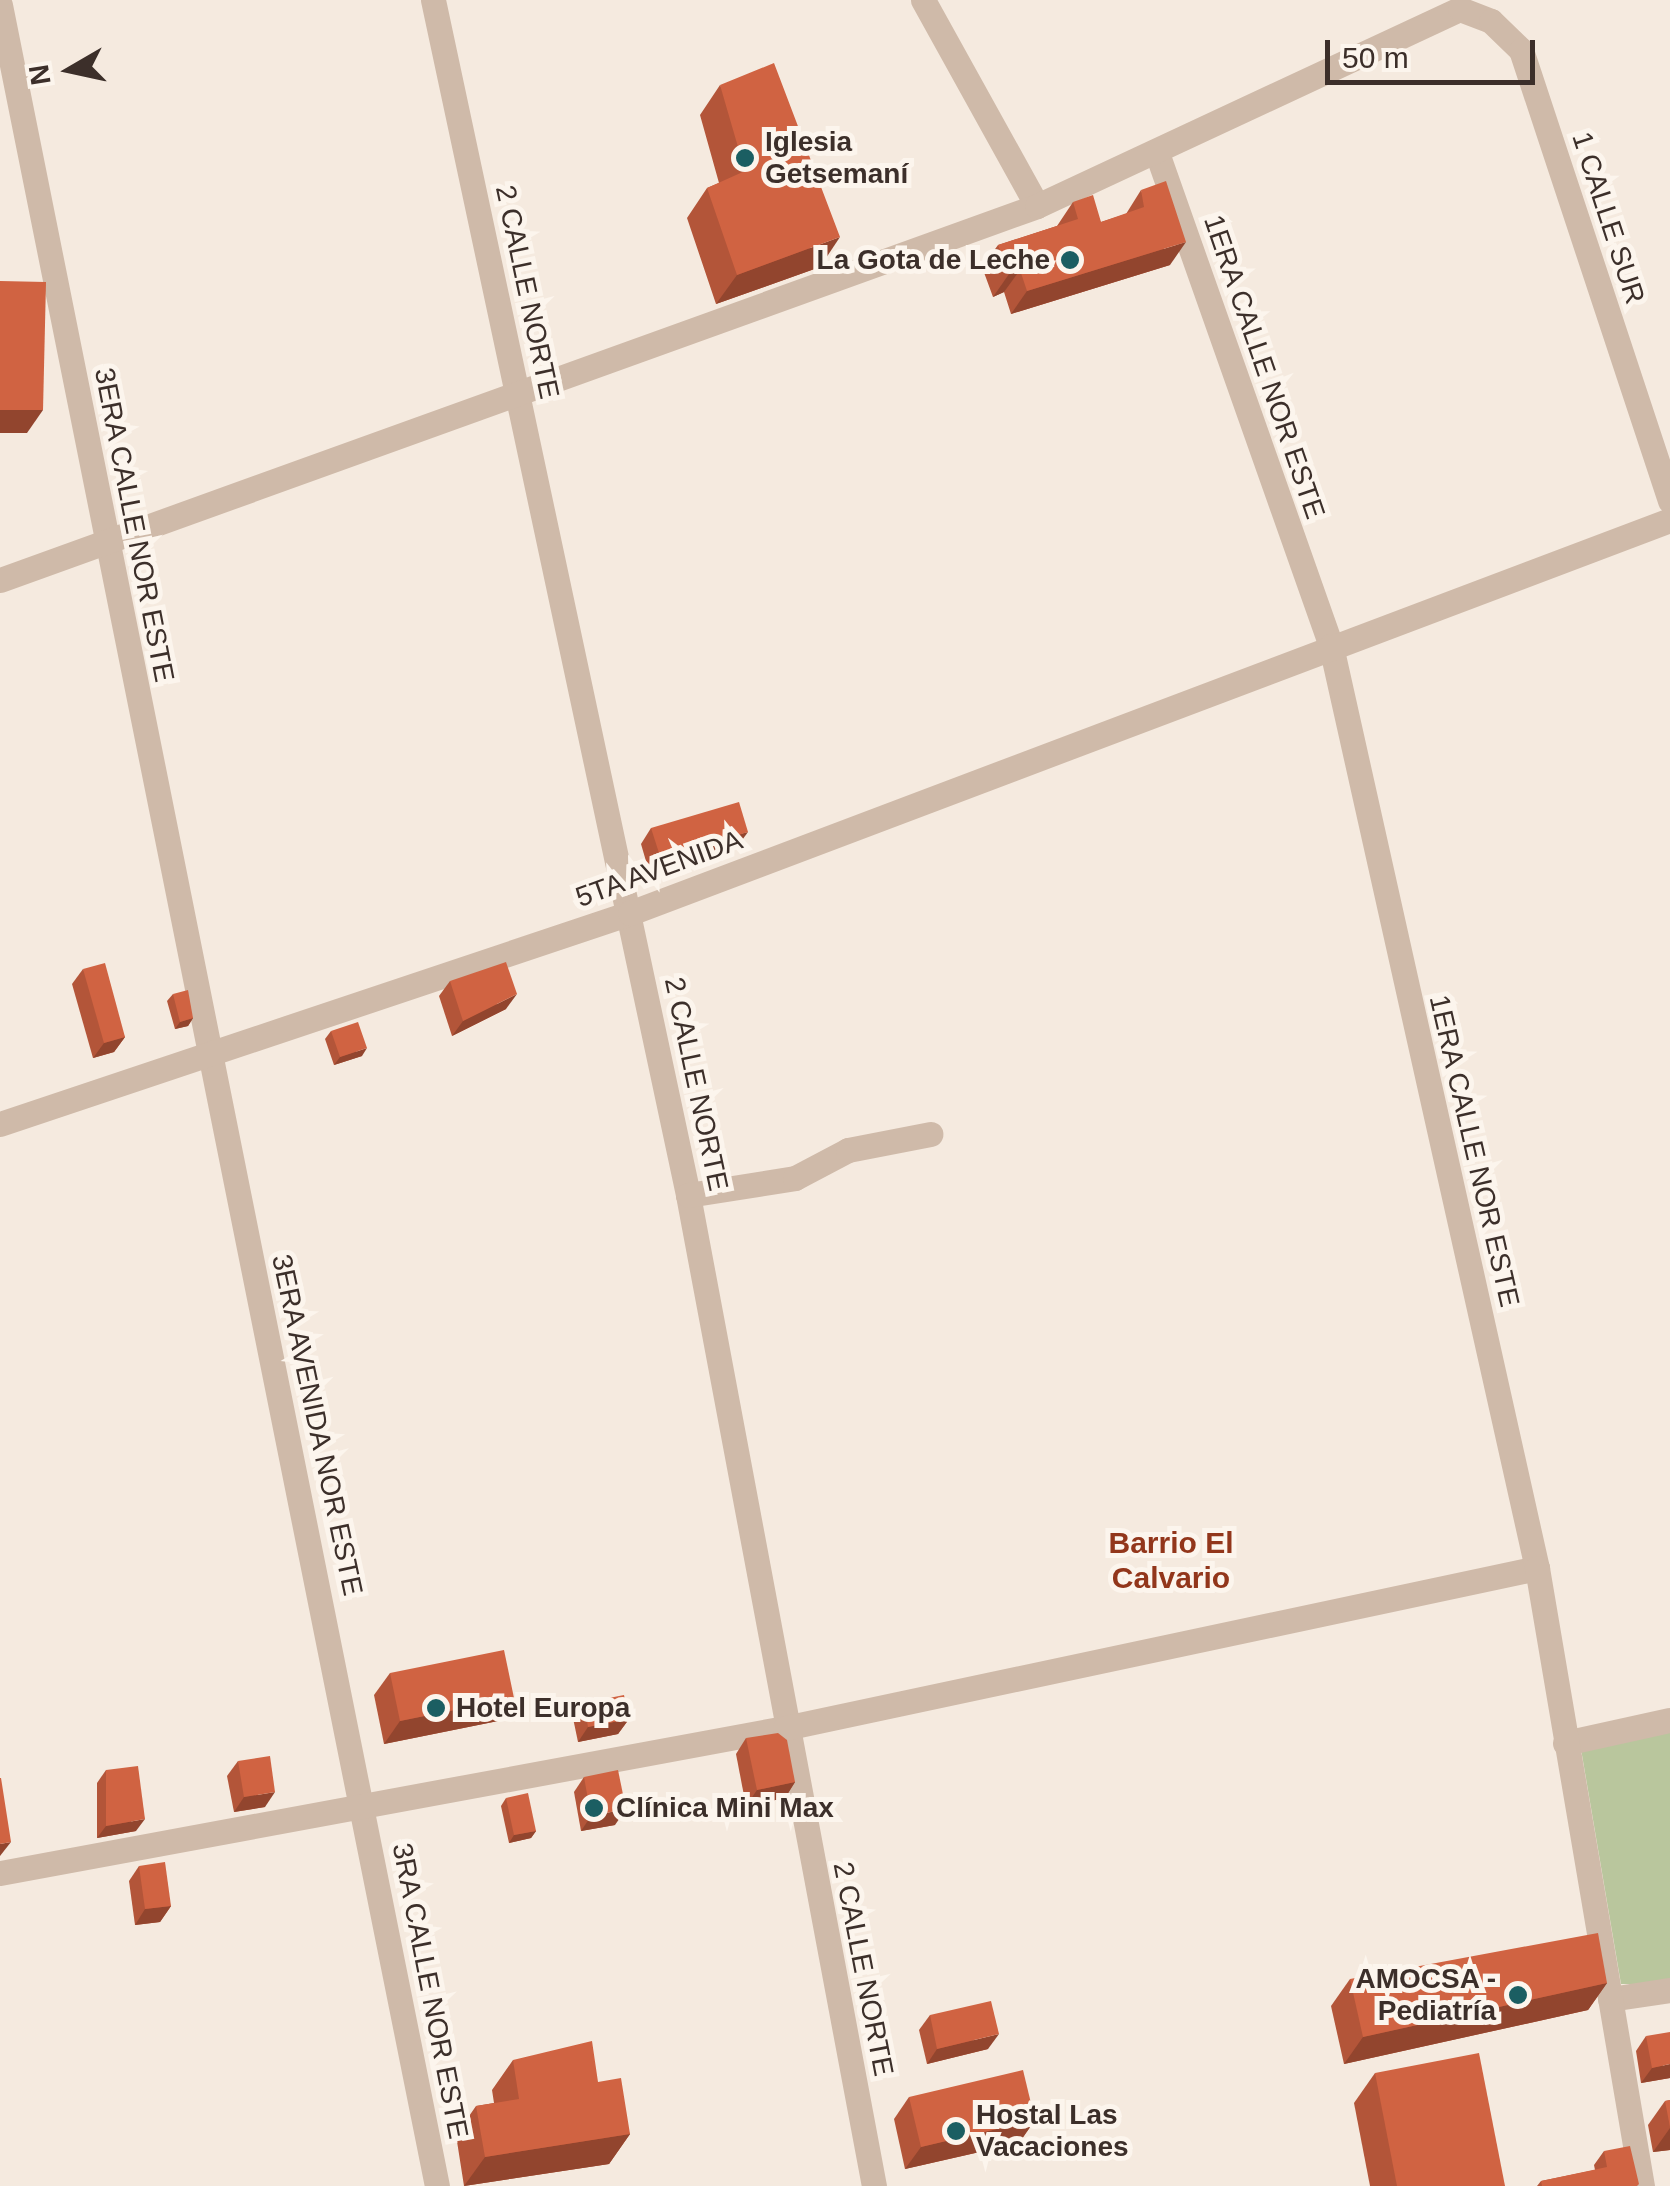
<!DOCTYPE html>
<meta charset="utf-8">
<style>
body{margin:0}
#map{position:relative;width:1670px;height:2186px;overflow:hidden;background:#f5eadf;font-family:Arial,sans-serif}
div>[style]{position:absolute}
.green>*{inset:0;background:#b9c69d}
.minor>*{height:25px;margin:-12.5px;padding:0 12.5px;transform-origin:12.5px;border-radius:12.5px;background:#cfbaa9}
.tertiary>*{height:25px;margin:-12.5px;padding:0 12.5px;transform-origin:12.5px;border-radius:12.5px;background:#cfbaa9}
.wall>*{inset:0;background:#b35539}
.shaded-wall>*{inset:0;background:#92452e}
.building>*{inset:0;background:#d06342}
.dots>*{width:28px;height:28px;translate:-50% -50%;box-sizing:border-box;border:5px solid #fcf5ed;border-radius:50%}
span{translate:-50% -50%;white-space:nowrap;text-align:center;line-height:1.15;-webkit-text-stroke:10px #fcf5ed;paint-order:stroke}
.poi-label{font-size:28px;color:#3c2f2a;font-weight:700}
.left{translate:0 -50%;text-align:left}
.right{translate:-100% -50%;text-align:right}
.street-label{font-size:28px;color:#3c2f2a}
.neighbourhood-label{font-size:30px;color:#92361b;font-weight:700}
.north{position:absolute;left:20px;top:20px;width:100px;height:100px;-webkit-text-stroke:8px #fcf5ed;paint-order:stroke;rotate:261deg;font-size:28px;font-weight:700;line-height:40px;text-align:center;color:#3c2f2a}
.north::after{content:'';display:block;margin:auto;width:35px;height:45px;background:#3c2f2a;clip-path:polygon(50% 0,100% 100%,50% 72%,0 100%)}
.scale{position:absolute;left:1325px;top:40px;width:210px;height:45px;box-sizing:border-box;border:5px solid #3c2f2a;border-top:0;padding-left:12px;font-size:30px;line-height:35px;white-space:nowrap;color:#3c2f2a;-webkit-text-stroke:8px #fcf5ed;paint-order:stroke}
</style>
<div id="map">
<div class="green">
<div style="clip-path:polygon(1670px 1732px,1670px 1984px,1621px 1984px,1581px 1749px)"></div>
</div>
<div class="minor">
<div style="left:433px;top:0;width:1222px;rotate:77.95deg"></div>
<div style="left:688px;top:1195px;width:1008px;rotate:79.37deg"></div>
<div style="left:923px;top:0;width:235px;rotate:61deg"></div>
<div style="left:0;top:5px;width:2224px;rotate:78.67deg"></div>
<div style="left:1157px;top:153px;width:523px;rotate:70.56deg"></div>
<div style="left:0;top:580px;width:1102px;rotate:-19.83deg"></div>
<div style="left:1037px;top:206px;width:467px;rotate:-25deg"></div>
<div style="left:1460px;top:9px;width:33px;rotate:21deg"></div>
<div style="left:1491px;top:21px;width:42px;rotate:44deg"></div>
<div style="left:1521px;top:50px;width:475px;rotate:71.7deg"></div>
<div style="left:688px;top:1195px;width:108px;rotate:-9deg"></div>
<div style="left:795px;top:1178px;width:60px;rotate:-27.8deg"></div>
<div style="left:848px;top:1150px;width:84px;rotate:-11deg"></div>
<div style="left:1565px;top:1743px;width:107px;rotate:-12.4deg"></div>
<div style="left:0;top:1873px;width:798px;rotate:-10.47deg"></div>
<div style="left:785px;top:1728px;width:769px;rotate:-12.01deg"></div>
<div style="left:1610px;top:1999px;width:61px;rotate:-8.5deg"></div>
</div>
<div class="tertiary">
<div style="left:1331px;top:646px;width:945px;rotate:77.41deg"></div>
<div style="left:1537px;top:1568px;width:627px;rotate:80.36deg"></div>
<div style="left:0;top:1124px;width:664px;rotate:-18.52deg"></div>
<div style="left:630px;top:913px;width:1112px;rotate:-20.7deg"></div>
</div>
<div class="wall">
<div style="clip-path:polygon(720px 85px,820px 267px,716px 304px,687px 218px,707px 188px,719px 183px,700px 115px)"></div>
<div style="clip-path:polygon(1141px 190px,1170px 265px,1011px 314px,1004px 292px,993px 297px,982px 267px,998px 245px,1057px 226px,1073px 202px,1101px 222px,1126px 214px)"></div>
<div style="clip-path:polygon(651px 828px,737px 847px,658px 872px,648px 868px,641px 844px)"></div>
<div style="clip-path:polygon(83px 969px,125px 1037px,114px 1052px,93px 1058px,72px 984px)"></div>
<div style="clip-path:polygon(450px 981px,506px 1009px,452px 1036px,439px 996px)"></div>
<div style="clip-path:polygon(173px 994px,193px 1018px,188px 1026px,175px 1029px,167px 1001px)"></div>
<div style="clip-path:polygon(331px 1031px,362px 1056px,334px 1065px,325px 1039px)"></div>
<div style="clip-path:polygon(390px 1673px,514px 1698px,498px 1721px,384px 1744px,374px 1695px)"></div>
<div style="clip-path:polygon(584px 1703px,629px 1719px,618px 1734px,578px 1742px,573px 1718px)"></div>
<div style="clip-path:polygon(746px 1738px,795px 1782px,785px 1798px,746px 1806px,736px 1754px)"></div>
<div style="clip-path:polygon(238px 1761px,265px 1807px,234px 1812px,227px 1776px)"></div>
<div style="clip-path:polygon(106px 1770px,136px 1831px,97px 1838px,97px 1783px)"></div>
<div style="clip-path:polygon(584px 1777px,615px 1825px,581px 1831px,574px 1792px)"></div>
<div style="clip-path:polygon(506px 1798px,536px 1831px,531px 1838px,509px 1843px,501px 1806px)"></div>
<div style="clip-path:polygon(139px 1866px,171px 1906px,160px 1922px,135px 1925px,129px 1881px)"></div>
<div style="clip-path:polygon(1350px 1979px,1607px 1983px,1588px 2010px,1344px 2064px,1331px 2006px)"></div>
<div style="clip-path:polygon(930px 2015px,988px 2049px,927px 2064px,919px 2030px)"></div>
<div style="clip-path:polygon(1646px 2036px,1670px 2078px,1641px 2083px,1636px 2051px)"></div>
<div style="clip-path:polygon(513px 2060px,598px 2082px,630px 2134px,609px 2164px,464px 2186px,456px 2135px,476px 2106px,494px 2103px,492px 2090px)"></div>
<div style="clip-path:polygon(1375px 2073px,1505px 2186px,1370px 2186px,1354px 2103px)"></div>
<div style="clip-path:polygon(909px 2097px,1035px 2120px,1019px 2143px,905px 2169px,894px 2119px)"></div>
<div style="clip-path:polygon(1670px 2100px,1670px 2150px,1653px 2152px,1648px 2125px,1665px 2101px)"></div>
<div style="clip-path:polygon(1604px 2151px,1637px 2186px,1537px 2186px,1541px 2181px,1595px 2170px,1594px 2165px)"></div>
</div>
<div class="shaded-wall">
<div style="clip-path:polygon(840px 237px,820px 267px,716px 304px,737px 275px)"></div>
<div style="clip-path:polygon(1186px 242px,1170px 265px,1011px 314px,1027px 291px)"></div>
<div style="clip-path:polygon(1020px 270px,1004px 292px,993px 297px,1009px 274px)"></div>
<div style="clip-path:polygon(0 410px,43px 410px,27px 433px,0 433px)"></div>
<div style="clip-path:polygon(748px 832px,737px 847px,658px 872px,648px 868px,659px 853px)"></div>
<div style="clip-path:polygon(517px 994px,506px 1009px,452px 1036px,463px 1021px)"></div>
<div style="clip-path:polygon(193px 1018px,188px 1026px,175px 1029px,180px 1022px)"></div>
<div style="clip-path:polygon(125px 1037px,114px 1052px,93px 1058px,104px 1043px)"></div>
<div style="clip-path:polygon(367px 1048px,362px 1056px,334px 1065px,340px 1057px)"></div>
<div style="clip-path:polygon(514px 1698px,498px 1721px,384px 1744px,400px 1721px)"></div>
<div style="clip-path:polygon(629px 1719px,618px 1734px,578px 1742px,588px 1727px)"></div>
<div style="clip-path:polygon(795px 1782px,785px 1798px,746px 1806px,757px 1790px)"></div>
<div style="clip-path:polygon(275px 1792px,265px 1807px,234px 1812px,244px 1797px)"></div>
<div style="clip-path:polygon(626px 1809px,615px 1825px,581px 1831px,591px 1816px)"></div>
<div style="clip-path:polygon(145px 1819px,136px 1831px,97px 1838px,106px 1826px)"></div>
<div style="clip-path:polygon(536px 1831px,531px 1838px,509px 1843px,514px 1835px)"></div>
<div style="clip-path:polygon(11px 1842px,0 1856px,0 1844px)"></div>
<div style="clip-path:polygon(171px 1906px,160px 1922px,135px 1925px,145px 1909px)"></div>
<div style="clip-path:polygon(1607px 1983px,1588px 2010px,1344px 2064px,1363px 2037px)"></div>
<div style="clip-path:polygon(999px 2034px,988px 2049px,927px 2064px,937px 2049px)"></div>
<div style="clip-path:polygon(1670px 2064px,1670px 2078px,1641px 2083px,1652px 2068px)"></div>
<div style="clip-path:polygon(1035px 2120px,1019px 2143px,905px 2169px,921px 2147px)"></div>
<div style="clip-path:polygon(1670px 2128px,1670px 2150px,1653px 2152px)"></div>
<div style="clip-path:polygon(630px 2134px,609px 2164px,464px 2186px,485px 2157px)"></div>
</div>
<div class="building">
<div style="clip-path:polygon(774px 63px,840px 237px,737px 275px,707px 188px,745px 171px,720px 85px)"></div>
<div style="clip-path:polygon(1166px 181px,1186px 242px,1027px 291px,1020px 270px,1009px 274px,998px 245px,1078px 219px,1073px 202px,1093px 195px,1101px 222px,1144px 207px,1141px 190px)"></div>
<div style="clip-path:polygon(0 281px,46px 282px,43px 410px,0 410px)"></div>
<div style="clip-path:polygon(739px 802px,748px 832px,669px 857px,659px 853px,651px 828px)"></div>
<div style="clip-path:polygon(506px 962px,517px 994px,463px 1021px,450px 981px)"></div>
<div style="clip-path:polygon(105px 963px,125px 1037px,104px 1043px,83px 969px)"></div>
<div style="clip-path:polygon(188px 990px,193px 1018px,180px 1022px,173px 994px)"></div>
<div style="clip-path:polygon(358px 1022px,367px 1048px,340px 1057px,331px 1031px)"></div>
<div style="clip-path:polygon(504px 1650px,514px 1698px,400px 1721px,390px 1673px)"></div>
<div style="clip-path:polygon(624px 1695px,629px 1719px,588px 1727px,584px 1703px)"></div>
<div style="clip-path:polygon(778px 1733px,787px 1740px,795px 1782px,757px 1790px,746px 1738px)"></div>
<div style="clip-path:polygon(270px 1756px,275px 1792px,244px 1797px,238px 1761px)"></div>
<div style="clip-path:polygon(138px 1766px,145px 1819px,106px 1826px,106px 1770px)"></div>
<div style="clip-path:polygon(618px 1770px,626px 1809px,591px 1816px,584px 1777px)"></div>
<div style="clip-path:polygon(0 1778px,1px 1778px,11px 1842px,0 1844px)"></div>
<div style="clip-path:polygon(528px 1793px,536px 1831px,514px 1835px,506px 1798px)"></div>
<div style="clip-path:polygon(165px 1862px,171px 1906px,145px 1909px,139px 1866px)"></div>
<div style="clip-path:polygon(1598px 1933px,1607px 1983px,1363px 2037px,1350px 1979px)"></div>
<div style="clip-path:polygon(991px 2001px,999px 2034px,937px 2049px,930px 2015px)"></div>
<div style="clip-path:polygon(1670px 2032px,1670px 2064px,1652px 2068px,1646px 2036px)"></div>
<div style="clip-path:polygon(592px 2041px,598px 2082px,621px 2078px,630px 2134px,485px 2157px,476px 2106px,519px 2099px,513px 2060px)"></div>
<div style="clip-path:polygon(1479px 2053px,1505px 2186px,1397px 2186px,1375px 2073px)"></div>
<div style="clip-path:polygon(1023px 2070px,1035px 2120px,921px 2147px,909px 2097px)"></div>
<div style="clip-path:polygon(1670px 2100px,1670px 2127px,1665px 2101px)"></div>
<div style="clip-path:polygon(1630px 2146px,1639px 2184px,1637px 2186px,1542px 2186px,1541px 2181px,1607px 2167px,1604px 2151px)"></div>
</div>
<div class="dots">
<div style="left:745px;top:158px;background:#1b5e62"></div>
<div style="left:1070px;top:260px;background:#1b5e62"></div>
<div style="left:436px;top:1708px;background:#1b5e62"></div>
<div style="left:594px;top:1808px;background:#1b5e62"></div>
<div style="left:1518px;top:1995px;background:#1b5e62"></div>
<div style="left:956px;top:2131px;background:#1b5e62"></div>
</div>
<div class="poi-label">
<span class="left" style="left:765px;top:158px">Iglesia<br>Getsemaní</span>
<span class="right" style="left:1050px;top:260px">La Gota de Leche</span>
<span class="left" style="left:456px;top:1708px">Hotel Europa</span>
<span class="left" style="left:616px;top:1808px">Clínica Mini Max</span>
<span class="right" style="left:1496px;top:1995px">AMOCSA -<br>Pediatría</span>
<span class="left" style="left:976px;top:2131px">Hostal Las<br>Vacaciones</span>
</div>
<div class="street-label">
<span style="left:1608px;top:218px;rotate:72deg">1 CALLE SUR</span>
<span style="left:527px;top:292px;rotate:78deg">2 CALLE NORTE</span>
<span style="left:1264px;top:367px;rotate:71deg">1ERA CALLE NOR ESTE</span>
<span style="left:134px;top:525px;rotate:79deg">3ERA CALLE NOR ESTE</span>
<span style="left:659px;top:869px;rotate:-20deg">5TA AVENIDA</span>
<span style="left:696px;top:1084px;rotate:78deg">2 CALLE NORTE</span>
<span style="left:1474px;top:1151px;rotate:77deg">1ERA CALLE NOR ESTE</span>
<span style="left:317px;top:1425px;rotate:78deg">3ERA AVENIDA NOR ESTE</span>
<span style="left:863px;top:1969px;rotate:79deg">2 CALLE NORTE</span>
<span style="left:430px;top:1991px;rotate:79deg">3RA CALLE NOR ESTE</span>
</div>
<div class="neighbourhood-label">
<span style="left:1171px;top:1560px">Barrio El<br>Calvario</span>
</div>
<div class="north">N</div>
<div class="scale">50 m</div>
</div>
